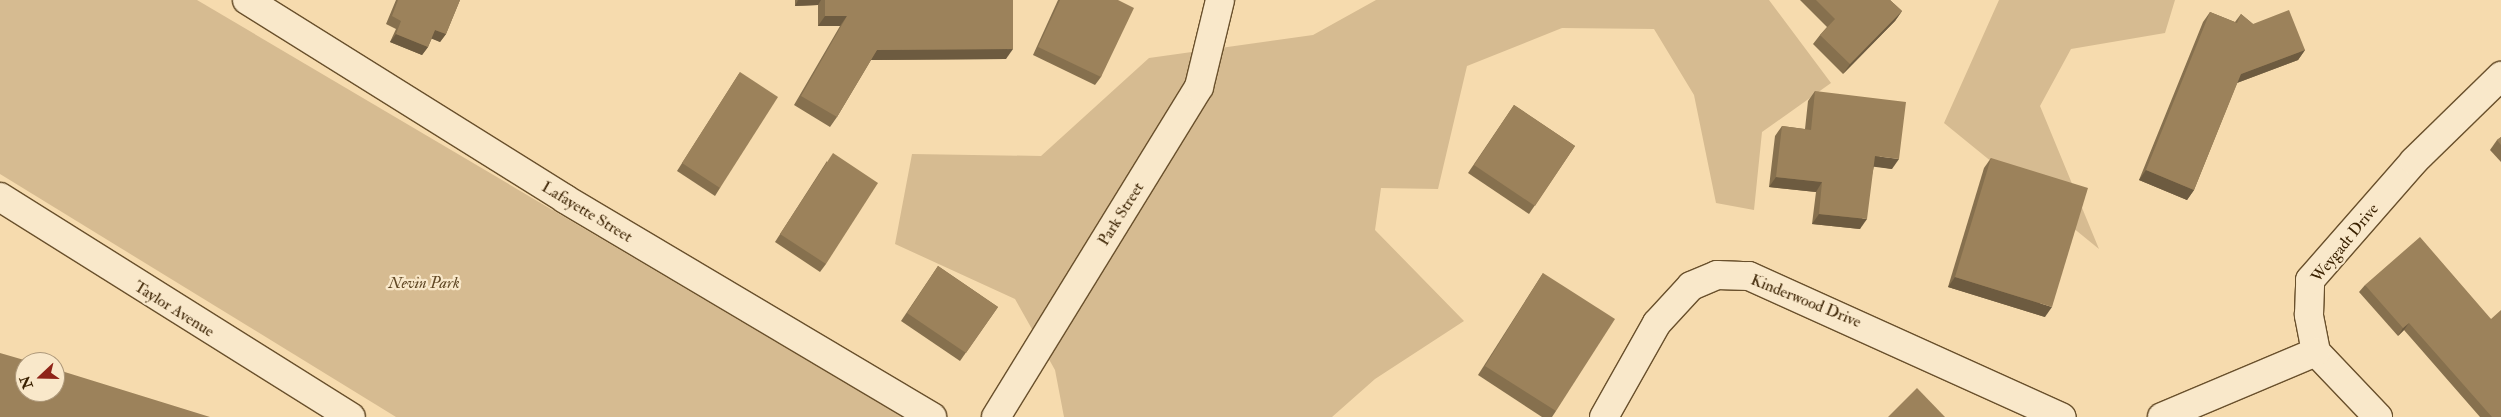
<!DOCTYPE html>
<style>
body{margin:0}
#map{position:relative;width:2501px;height:417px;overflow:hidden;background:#f6dbae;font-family:"IM FELL Double Pica",serif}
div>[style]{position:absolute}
.green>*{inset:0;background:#d6bb91}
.roads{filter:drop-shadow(1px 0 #69502c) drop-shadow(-1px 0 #69502c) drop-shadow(0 1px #69502c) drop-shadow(0 -1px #69502c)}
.minor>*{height:28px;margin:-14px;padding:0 14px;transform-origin:14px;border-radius:14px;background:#f9e8ca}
.tertiary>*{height:28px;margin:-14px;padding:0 14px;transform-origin:14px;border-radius:14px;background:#f9e8ca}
.wall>*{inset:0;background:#86704e}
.shaded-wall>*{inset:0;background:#6d5b40}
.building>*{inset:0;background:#9c825b}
span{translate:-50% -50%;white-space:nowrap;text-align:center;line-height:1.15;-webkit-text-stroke:4.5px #f9e8ca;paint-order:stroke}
.street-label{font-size:16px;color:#3a2101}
.park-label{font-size:16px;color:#614825;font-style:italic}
.north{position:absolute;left:15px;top:352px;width:50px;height:50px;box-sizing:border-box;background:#f9e8ca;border:1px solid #ad987a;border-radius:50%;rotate:249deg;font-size:14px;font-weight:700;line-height:20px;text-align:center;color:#3a2101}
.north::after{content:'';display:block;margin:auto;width:18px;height:22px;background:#8f2418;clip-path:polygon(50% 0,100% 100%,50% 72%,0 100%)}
</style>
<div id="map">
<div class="green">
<div style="clip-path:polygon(0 0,197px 0,903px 417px,396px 417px,0 174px)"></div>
<div style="clip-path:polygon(1376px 0,1769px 0,1831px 83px,1762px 132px,1754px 210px,1716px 203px,1694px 95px,1654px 29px,1562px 28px,1467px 66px,1438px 189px,1381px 188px,1375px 230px,1464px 321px,1375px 379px,1332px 417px,1064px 417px,1055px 370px,1015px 299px,895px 244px,912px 154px,1041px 156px,1149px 58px,1313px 35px)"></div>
<div style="clip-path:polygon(1999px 0,2175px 0,2165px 33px,2071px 49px,2040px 106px,2099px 249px,1944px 123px)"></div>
</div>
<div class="roads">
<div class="minor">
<div style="left:0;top:197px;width:414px;rotate:32.1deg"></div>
<div style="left:2316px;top:352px;width:38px;rotate:-101deg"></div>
<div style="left:2309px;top:315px;width:35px;rotate:-88deg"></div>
<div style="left:2310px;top:280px;width:158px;rotate:-48.8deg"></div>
<div style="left:2414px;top:161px;width:122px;rotate:-44.3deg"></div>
<div style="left:2316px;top:352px;width:90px;rotate:46.4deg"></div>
<div style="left:996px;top:417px;width:387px;rotate:-58.4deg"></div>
<div style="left:1199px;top:87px;width:89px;rotate:-76.4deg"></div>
<div style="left:1604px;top:417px;width:108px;rotate:-60.6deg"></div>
<div style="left:1657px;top:323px;width:50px;rotate:-47.4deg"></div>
<div style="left:1691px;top:286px;width:28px;rotate:-23deg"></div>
<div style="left:1717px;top:275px;width:32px;rotate:2deg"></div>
<div style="left:1749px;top:276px;width:343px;rotate:24.3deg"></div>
<div style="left:2162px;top:417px;width:167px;rotate:-22.9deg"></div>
</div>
<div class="tertiary">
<div style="left:247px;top:0;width:375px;rotate:32deg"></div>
<div style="left:565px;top:199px;width:427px;rotate:30.7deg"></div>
</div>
</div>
<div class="wall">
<div style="clip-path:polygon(396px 0,460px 0,446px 34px,440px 42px,432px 38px,428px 47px,422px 55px,390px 42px,396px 29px,386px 24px)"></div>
<div style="clip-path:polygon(795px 0,1013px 0,1006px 59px,871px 60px,837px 117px,830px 127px,794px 105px,840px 26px,818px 26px,818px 5px,795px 6px)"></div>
<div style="clip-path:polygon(1058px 0,1118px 0,1101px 77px,1095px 85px,1033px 55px)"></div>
<div style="clip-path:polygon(1800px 0,1890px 0,1902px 11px,1895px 21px,1843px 74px,1813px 44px,1820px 35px,1827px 27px)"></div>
<div style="clip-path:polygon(2210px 12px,2235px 22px,2241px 14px,2253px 24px,2305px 50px,2298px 60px,2237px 83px,2194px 190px,2187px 200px,2139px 180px,2203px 22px)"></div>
<div style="clip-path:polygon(740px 72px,720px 188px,715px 196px,677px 171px)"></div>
<div style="clip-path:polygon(1815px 91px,1892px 169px,1874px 166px,1860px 229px,1812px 224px,1816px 192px,1769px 187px,1775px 136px,1782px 126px,1805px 129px,1808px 101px)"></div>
<div style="clip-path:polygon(1514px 105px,1575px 146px,1529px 214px,1468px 173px)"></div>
<div style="clip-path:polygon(2501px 137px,2501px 162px,2490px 150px,2497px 140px)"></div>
<div style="clip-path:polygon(1991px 158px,2045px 317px,1948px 287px,1984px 168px)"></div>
<div style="clip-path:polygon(827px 161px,826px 264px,820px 272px,775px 242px)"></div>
<div style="clip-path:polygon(938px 266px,998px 307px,960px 361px,901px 321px)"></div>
<div style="clip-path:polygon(1543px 273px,1556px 411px,1552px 417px,1542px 417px,1478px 375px)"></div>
<div style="clip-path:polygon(2365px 285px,2491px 319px,2501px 417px,2480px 417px,2404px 330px,2398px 336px,2359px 292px)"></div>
</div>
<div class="shaded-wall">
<div style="clip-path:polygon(798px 0,821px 0,818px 5px,795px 6px)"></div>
<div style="clip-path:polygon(1902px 11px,1895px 21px,1843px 74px,1850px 64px)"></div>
<div style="clip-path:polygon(825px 16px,847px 16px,840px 26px,818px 26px)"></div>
<div style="clip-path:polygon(435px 30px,446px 34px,440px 42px,430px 38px)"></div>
<div style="clip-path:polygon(396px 34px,428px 47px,422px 55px,390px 42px)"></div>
<div style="clip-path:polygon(1013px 49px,1006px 59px,870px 60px,877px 50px)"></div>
<div style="clip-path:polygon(2305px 50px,2298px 60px,2234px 84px,2241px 74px)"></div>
<div style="clip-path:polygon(1875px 156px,1899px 159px,1892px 169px,1868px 166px)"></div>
<div style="clip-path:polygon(2146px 170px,2194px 190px,2187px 200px,2139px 180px)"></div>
<div style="clip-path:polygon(1776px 177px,1822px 182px,1816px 192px,1769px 187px)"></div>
<div style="clip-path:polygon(1819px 214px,1867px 219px,1860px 229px,1812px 224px)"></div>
<div style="clip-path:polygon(1955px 277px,2052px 307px,2045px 317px,1948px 287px)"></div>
<div style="clip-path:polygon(2409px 323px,2404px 330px,2398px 336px,2403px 328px)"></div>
</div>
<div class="building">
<div style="clip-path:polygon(398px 0,460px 0,446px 34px,435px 30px,428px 47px,396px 34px,401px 21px,392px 16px)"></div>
<div style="clip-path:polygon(825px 0,1013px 0,1013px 49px,877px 50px,837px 117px,801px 96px,847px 16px,825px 16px)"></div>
<div style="clip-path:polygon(1060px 0,1118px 0,1134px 8px,1101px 77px,1038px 47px)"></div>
<div style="clip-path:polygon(1816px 0,1890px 0,1902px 11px,1850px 64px,1820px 35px,1835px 19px)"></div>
<div style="clip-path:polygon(2289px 10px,2305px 50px,2241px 74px,2194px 190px,2146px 170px,2210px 12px,2237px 23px,2241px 14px,2253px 24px)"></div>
<div style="clip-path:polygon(740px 72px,778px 97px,720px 188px,682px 163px)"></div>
<div style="clip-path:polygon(1815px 91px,1906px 102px,1899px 159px,1875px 156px,1867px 219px,1819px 214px,1822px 182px,1776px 177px,1782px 126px,1811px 130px)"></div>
<div style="clip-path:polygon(1514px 105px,1575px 146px,1535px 206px,1474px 165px)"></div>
<div style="clip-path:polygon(2501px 137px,2501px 145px,2497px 140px)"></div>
<div style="clip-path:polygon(833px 153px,878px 183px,826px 264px,780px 234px)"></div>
<div style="clip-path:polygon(1991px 158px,2088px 188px,2052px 307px,1955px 277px)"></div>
<div style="clip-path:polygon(2420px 237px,2491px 319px,2501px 310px,2501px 417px,2492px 417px,2409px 323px,2403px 328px,2365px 285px)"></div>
<div style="clip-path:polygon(938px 266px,998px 307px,966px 353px,907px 313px)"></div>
<div style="clip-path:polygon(1543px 273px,1615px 319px,1556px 411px,1485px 366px)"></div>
<div style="clip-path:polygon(0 353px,31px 362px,25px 362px,25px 392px,55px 392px,55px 369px,210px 417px,0 417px)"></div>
<div style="clip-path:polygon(1917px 388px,1945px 417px,1888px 417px)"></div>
</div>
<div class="street-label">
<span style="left:587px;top:212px;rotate:31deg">Lafayette Street</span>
<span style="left:1121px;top:214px;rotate:-58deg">Park Street</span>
<span style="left:2345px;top:243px;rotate:-51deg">Weygadt Drive</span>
<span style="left:1806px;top:301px;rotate:22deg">Kinderwood Drive</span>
<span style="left:174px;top:309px;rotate:32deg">Taylor Avenue</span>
</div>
<div class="park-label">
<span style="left:424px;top:283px">Nevin Park</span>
</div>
<div class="north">N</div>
</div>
